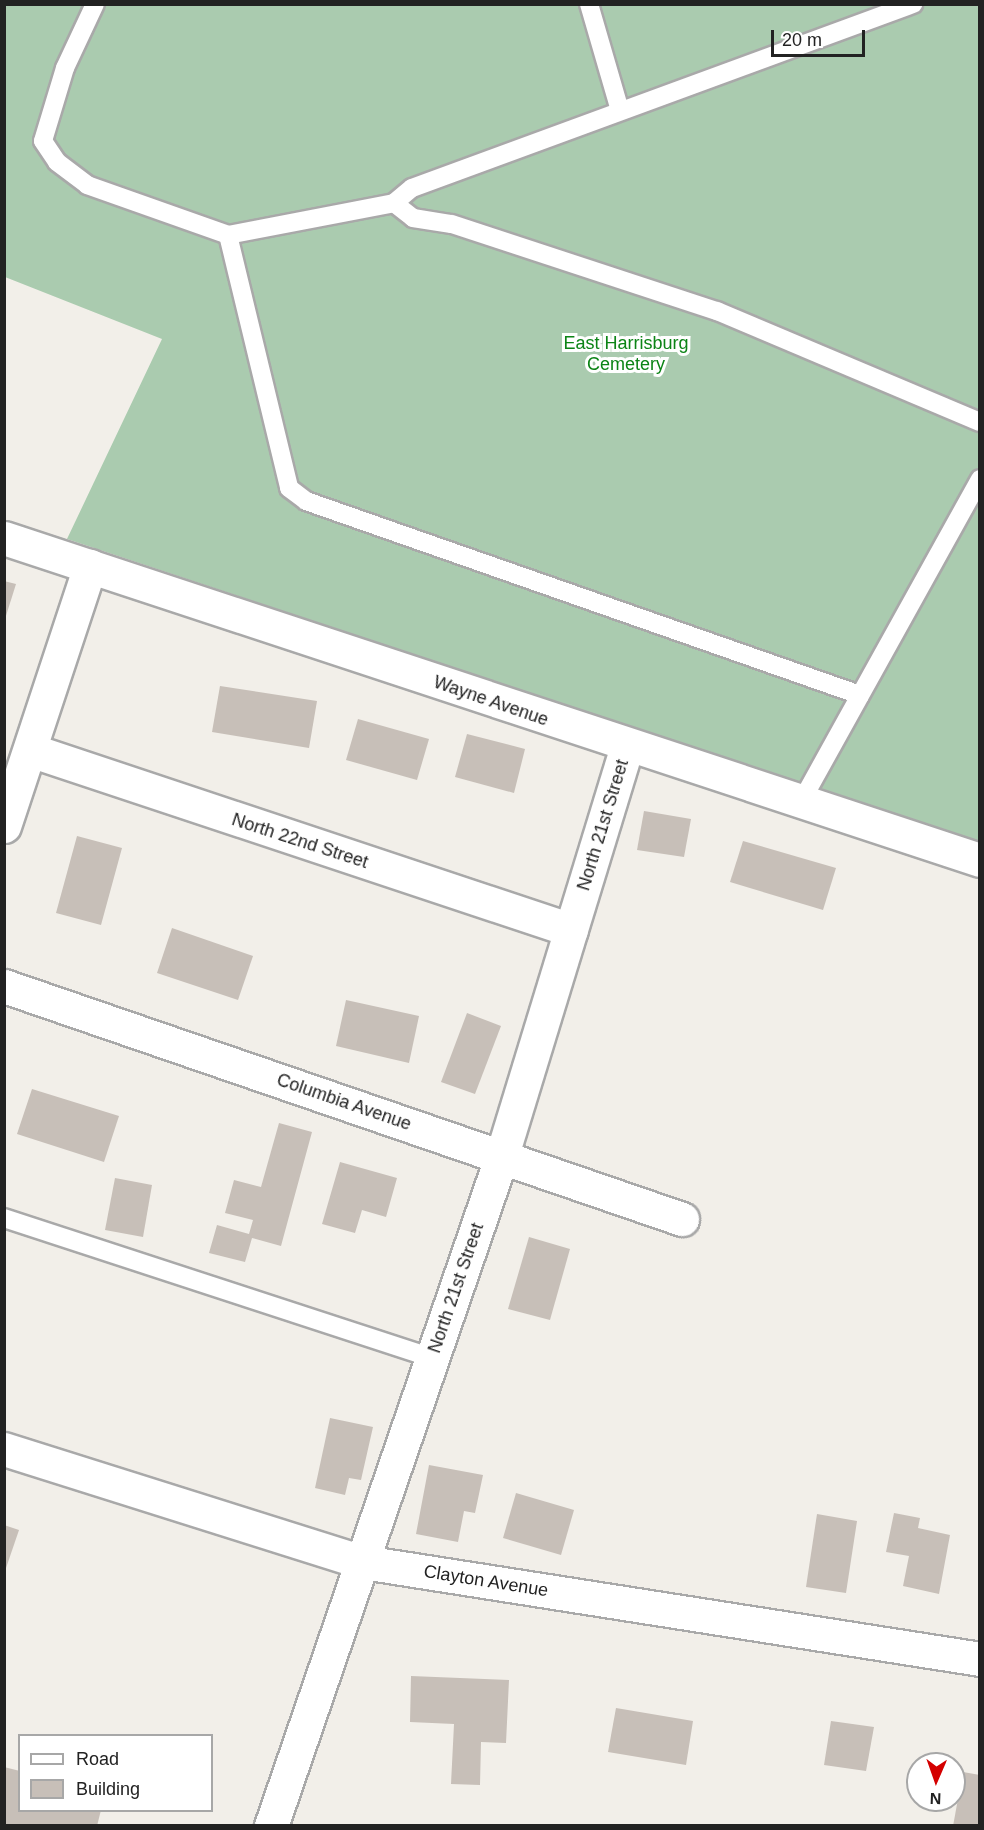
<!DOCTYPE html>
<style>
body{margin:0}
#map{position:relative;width:984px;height:1830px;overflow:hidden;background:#f2efe9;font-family:Helvetica,sans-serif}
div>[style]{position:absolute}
.cemetery>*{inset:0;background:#aacbaf}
.building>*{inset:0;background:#c7bfb8}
.roads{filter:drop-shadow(2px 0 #a9a9a9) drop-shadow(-2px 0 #a9a9a9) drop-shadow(0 2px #a9a9a9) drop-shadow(0 -2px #a9a9a9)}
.lane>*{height:18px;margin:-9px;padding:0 9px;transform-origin:9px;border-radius:9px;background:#fff}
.street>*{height:33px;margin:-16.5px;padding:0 16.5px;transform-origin:16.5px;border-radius:16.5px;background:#fff}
span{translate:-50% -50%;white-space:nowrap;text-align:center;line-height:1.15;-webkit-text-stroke:6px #fff;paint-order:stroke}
.park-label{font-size:18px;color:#0c8416}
.street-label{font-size:18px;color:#222}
.frame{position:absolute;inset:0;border:6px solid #222;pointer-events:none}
.legend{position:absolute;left:18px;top:1734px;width:195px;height:78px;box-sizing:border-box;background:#fff;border:2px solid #a7a7a7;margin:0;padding:8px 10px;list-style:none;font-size:18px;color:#222}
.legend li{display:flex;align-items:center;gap:12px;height:30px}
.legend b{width:30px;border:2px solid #a7a7a7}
.north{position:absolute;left:906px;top:1752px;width:60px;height:60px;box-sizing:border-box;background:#fff;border:2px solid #a7a7a7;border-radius:50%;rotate:182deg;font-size:16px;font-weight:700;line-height:24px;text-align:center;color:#222}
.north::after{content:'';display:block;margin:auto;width:21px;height:27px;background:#d40000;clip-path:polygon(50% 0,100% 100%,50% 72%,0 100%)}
.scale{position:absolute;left:771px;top:30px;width:94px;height:27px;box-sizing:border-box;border:3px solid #222;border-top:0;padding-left:8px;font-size:18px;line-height:21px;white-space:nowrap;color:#222;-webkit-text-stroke:4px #fff;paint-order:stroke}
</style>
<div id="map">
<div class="cemetery">
<div style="clip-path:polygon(4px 5px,979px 5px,979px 843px,67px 539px,162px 339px,5px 277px)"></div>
</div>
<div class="building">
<div style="clip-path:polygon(4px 581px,16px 584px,5px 619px,4px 619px)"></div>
<div style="clip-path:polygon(220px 686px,317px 701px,309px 748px,212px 732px)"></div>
<div style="clip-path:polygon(358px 719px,429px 739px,417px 780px,346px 760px)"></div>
<div style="clip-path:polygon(467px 734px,525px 749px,514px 793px,455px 777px)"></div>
<div style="clip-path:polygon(644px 811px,691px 819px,684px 857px,637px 850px)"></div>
<div style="clip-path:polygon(77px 836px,122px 848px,101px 925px,56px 913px)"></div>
<div style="clip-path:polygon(743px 841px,836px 868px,823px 910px,730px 882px)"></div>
<div style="clip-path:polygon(172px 928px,253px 956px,238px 1000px,157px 973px)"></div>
<div style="clip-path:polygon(346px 1000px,419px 1016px,409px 1063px,336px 1046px)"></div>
<div style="clip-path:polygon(467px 1013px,501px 1026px,475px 1094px,441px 1082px)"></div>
<div style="clip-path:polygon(32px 1089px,119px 1116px,104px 1162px,17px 1134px)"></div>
<div style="clip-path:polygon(279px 1123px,312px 1132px,281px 1246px,252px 1238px,245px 1262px,209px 1253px,217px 1225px,249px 1234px,253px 1220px,225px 1213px,234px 1180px,261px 1187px)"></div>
<div style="clip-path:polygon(340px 1162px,397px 1178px,386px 1217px,362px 1210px,355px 1233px,322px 1224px)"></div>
<div style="clip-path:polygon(115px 1178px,152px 1185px,143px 1237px,105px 1230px)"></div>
<div style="clip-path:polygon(529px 1237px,570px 1249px,550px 1320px,508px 1309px)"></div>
<div style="clip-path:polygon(330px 1418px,373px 1427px,361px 1480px,349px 1478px,345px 1495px,315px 1488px)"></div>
<div style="clip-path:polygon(429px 1465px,483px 1475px,475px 1513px,464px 1511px,458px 1542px,416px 1534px)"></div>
<div style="clip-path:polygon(516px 1493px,574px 1510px,561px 1555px,503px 1538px)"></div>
<div style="clip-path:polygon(894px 1513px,920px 1518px,918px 1528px,950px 1535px,939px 1594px,903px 1586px,909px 1556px,886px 1552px)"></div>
<div style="clip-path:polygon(817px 1514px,857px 1521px,846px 1593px,806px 1587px)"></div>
<div style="clip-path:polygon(4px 1525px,19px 1530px,5px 1571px,4px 1571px)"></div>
<div style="clip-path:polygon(411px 1676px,509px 1680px,506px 1743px,481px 1742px,480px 1785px,451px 1784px,454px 1724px,410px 1722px)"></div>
<div style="clip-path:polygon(616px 1708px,693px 1721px,686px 1765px,608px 1752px)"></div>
<div style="clip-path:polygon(831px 1721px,874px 1727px,866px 1771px,824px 1765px)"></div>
<div style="clip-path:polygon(4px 1767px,20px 1771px,20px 1810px,101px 1810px,97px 1826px,4px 1826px)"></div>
<div style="clip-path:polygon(963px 1772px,980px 1775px,980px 1826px,953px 1826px)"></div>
</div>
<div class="roads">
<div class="lane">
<div style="left:95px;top:4px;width:71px;rotate:115.1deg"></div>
<div style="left:65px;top:68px;width:76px;rotate:106.8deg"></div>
<div style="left:43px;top:141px;width:25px;rotate:56deg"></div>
<div style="left:57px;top:162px;width:38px;rotate:37deg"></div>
<div style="left:87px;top:185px;width:150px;rotate:19.5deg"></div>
<div style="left:228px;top:235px;width:169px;rotate:-10.9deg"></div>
<div style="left:394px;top:203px;width:23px;rotate:-40deg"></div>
<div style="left:412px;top:188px;width:534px;rotate:-20.17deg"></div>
<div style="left:589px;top:4px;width:111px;rotate:73.8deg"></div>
<div style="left:394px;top:203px;width:24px;rotate:38deg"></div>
<div style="left:413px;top:218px;width:39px;rotate:9deg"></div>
<div style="left:452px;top:224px;width:279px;rotate:18.2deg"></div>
<div style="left:717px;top:311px;width:285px;rotate:22.9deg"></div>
<div style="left:228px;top:235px;width:260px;rotate:76.4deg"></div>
<div style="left:289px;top:488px;width:21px;rotate:37deg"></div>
<div style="left:306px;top:501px;width:587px;rotate:19.3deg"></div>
<div style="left:801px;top:802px;width:369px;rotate:-61deg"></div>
<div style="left:4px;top:1218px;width:451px;rotate:18.1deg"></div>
</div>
<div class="street">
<div style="left:4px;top:538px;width:1028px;rotate:18.26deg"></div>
<div style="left:30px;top:750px;width:570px;rotate:18.4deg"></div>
<div style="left:4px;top:826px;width:274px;rotate:-71.7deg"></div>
<div style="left:4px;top:986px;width:717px;rotate:18.97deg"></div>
<div style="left:4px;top:1449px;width:376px;rotate:17.5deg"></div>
<div style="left:363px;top:1562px;width:625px;rotate:8.93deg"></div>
<div style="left:271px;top:1826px;width:710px;rotate:-71deg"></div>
<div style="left:502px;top:1155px;width:428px;rotate:-73deg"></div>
</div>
</div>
<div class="park-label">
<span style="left:626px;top:354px">East Harrisburg<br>Cemetery</span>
</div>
<div class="street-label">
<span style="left:491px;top:701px;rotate:19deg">Wayne Avenue</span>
<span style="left:603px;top:825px;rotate:-73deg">North 21st Street</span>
<span style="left:300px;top:841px;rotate:18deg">North 22nd Street</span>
<span style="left:344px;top:1102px;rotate:19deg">Columbia Avenue</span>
<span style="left:456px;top:1288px;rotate:-71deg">North 21st Street</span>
<span style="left:486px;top:1581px;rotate:9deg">Clayton Avenue</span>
</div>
<div class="frame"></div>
<ul class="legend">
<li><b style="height:8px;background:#fff"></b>Road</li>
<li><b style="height:16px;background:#c7bfb8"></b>Building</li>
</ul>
<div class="north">N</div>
<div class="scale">20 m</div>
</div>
